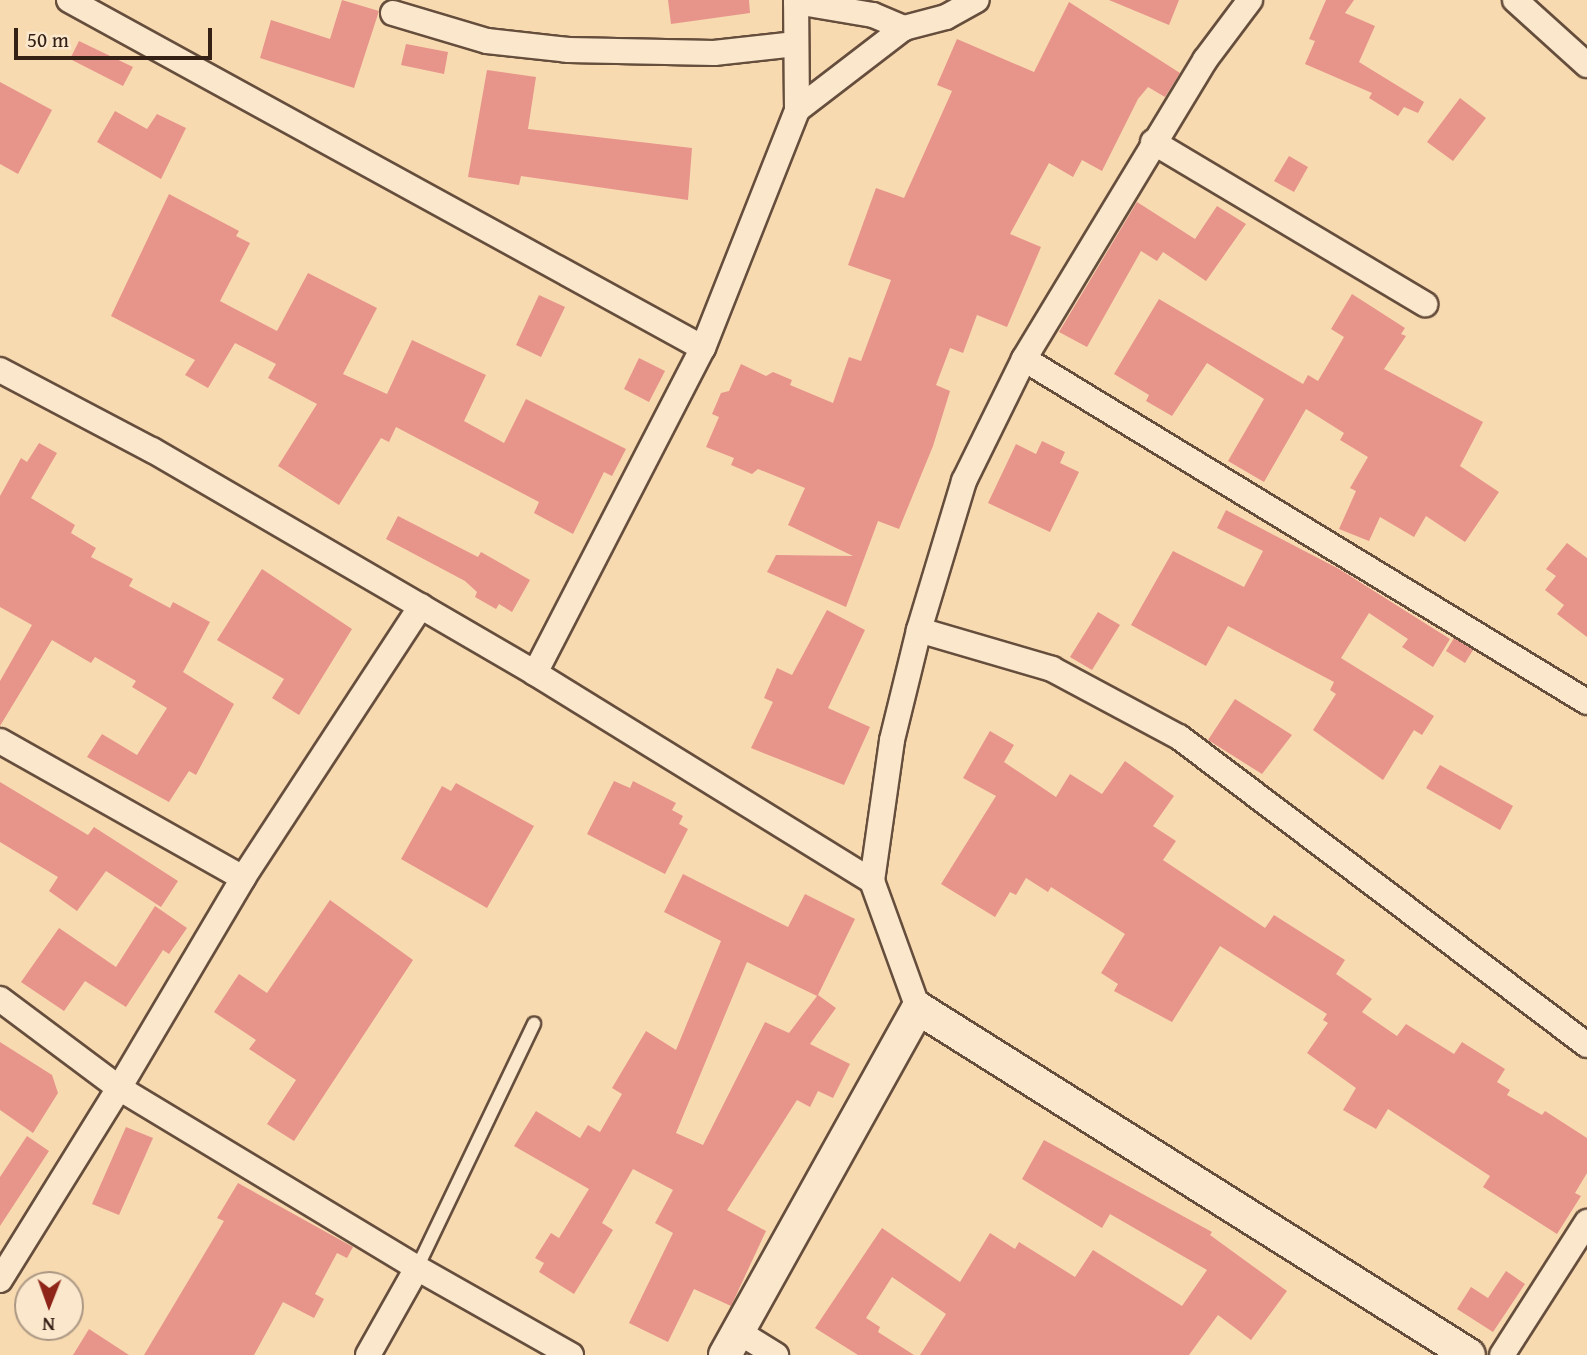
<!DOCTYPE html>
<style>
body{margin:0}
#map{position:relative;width:1587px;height:1355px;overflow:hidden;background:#f8dab1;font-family:"Gentium Book Plus",serif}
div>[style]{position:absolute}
.building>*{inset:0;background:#e7948b}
.roads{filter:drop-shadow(2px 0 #664e3d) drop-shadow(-2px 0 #664e3d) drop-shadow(0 2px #664e3d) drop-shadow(0 -2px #664e3d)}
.service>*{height:12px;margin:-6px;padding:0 6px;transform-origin:6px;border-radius:6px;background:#fae7cc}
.minor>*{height:24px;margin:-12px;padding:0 12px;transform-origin:12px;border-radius:12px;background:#fae7cc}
.tertiary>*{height:32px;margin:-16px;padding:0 16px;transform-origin:16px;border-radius:16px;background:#fae7cc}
span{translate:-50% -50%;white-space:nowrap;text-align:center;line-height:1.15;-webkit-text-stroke:7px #fae7cc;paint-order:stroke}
.north{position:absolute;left:14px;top:1271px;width:70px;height:70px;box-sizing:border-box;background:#fae7cc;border:2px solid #ab9783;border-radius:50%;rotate:181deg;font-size:19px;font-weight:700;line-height:28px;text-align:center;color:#352016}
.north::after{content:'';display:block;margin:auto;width:24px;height:32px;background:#8f2418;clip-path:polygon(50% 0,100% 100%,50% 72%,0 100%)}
.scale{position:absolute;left:14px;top:28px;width:198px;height:32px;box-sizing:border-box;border:4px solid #352016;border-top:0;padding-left:9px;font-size:21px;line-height:24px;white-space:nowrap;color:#352016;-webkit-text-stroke:5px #fae7cc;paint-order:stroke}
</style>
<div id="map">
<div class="building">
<div style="clip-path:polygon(342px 0,379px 11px,354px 88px,260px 58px,271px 20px,330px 39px)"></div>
<div style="clip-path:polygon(668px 0,749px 0,750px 13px,671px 24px)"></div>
<div style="clip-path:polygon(1109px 0,1179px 0,1169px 25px)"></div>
<div style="clip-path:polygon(1326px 0,1354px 0,1345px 13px,1375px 26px,1359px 62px,1424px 102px,1418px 113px,1404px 107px,1398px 116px,1369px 98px,1372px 93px,1305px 64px,1315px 41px,1309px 39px)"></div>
<div style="clip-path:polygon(1069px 2px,1180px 73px,1165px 97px,1148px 87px,1138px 99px,1102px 171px,1082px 160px,1073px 177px,1049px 163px,1010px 234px,1041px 247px,1007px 327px,977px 315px,963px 353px,950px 348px,936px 385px,950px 391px,933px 446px,899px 529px,878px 521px,846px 607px,767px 572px,776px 555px,853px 556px,788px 525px,805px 488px,758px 469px,752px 474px,731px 465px,734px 458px,706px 447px,719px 417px,712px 414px,721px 393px,729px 391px,741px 364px,766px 376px,773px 372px,792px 380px,790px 385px,833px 403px,849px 357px,861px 361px,891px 280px,848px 265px,876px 188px,904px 198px,952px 91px,937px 85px,957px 39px,1034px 72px)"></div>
<div style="clip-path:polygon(79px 41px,133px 67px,123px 86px,70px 59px)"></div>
<div style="clip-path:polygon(406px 44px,448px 52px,444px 74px,401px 65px)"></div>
<div style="clip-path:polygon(487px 70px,536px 77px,528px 129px,692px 148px,688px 200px,521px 176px,519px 185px,468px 177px)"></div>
<div style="clip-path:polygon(0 82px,52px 110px,18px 174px,0 164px)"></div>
<div style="clip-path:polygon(1460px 98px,1486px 118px,1453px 161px,1427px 142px)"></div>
<div style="clip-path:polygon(115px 111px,147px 129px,157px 114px,186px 128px,161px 179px,97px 142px)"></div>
<div style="clip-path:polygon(1289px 156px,1308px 167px,1294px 192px,1274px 181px)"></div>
<div style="clip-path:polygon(169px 194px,239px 231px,236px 236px,250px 243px,220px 301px,277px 331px,308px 273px,377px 308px,343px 374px,387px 394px,412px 340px,486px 375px,464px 421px,504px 443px,526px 399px,626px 449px,612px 476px,604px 472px,573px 534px,534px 513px,539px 502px,396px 427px,389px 442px,381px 438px,339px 505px,278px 466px,317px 404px,268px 378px,276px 364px,235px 343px,208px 388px,185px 375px,195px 360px,111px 316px)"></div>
<div style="clip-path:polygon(1137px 202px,1195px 239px,1217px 206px,1246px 224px,1206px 281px,1163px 252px,1157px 261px,1141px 251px,1087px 347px,1059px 332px)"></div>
<div style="clip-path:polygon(1352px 294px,1405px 328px,1401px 334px,1406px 336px,1384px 369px,1483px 422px,1460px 466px,1499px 492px,1465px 542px,1426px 516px,1414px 537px,1380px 517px,1369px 541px,1339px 529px,1356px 491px,1350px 488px,1368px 457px,1340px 440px,1344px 433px,1306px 409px,1264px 482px,1228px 461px,1264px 399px,1207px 363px,1172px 416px,1146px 401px,1149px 395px,1114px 374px,1159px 299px,1303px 384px,1308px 375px,1318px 381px,1344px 337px,1331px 329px)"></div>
<div style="clip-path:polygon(539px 295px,565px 307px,541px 357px,516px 345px)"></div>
<div style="clip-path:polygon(639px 358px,665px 371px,649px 402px,624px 389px)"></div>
<div style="clip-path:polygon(1042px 441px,1065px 452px,1060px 463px,1079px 472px,1050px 532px,988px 503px,1016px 444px,1036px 454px)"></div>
<div style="clip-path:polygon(39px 443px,57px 453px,31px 498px,75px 525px,71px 533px,96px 548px,91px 557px,133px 579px,129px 586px,170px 608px,173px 602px,210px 622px,183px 672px,234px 704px,196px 775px,189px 771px,169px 802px,87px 757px,102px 734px,137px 755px,167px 708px,132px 687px,136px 681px,95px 657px,91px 663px,52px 640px,0 726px,0 681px,32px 625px,0 607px,0 496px,21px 458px,27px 462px)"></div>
<div style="clip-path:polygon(1226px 510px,1339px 569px,1450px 639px,1433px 667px,1402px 647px,1408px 639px,1369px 613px,1341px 658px,1434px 716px,1422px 735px,1414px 730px,1383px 780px,1313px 730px,1336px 694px,1330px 690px,1334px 682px,1228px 626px,1206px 666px,1131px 625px,1173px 551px,1244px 587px,1263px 551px,1217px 528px)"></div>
<div style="clip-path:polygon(398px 516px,478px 557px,481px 552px,530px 580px,512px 612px,499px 604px,496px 609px,475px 597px,477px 592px,465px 581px,386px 539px)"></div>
<div style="clip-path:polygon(1567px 543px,1587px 558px,1587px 637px,1557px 614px,1564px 605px,1545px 590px,1556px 576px,1546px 569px)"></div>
<div style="clip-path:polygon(262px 569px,352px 629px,299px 715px,272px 698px,284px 679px,217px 640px)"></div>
<div style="clip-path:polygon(827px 610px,865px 630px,828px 708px,870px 727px,844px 785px,751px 748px,773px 702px,764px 698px,777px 668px,792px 675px)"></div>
<div style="clip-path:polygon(1098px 612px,1120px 625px,1092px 670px,1070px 657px)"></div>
<div style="clip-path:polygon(1454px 638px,1473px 650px,1465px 663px,1446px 651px)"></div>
<div style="clip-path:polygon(1235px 699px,1292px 735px,1262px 774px,1208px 740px)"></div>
<div style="clip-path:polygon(990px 731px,1014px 745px,1004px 762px,1056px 797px,1070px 774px,1102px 794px,1125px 761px,1174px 796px,1153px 826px,1176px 841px,1163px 860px,1265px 928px,1274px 915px,1345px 960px,1336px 974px,1372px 999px,1362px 1012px,1397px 1036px,1406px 1024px,1454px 1054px,1462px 1042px,1505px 1069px,1497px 1082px,1510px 1090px,1507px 1095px,1542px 1115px,1545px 1111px,1587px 1138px,1587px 1173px,1575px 1193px,1581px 1196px,1557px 1234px,1483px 1187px,1490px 1176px,1388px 1109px,1376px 1129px,1343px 1110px,1356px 1088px,1307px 1053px,1328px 1023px,1323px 1020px,1327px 1014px,1220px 946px,1172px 1022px,1114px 991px,1118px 984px,1101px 973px,1125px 934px,1051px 887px,1048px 892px,1026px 878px,1016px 895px,1010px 892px,995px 917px,941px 884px,996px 796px,963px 778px)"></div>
<div style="clip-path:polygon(1440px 765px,1513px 806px,1500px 830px,1426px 788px)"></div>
<div style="clip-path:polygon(614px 781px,630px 788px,633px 781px,676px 803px,672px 810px,683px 816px,679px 824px,688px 829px,665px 874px,587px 834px)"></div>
<div style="clip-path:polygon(0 782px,88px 835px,94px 827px,178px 881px,161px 907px,106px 871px,77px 911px,49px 891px,58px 877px,0 842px)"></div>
<div style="clip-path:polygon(456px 783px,534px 826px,487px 908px,401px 859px,442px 786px,451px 791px)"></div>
<div style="clip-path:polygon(evenodd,683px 874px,788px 927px,805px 894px,855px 919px,818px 995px,836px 1008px,810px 1044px,850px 1064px,833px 1098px,818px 1091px,810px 1107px,797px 1100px,727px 1210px,766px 1231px,731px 1306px,694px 1289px,668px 1342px,629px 1323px,673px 1233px,655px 1223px,673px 1190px,633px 1169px,602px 1223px,613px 1230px,574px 1294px,539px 1272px,544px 1263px,535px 1258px,551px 1233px,559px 1238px,589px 1189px,514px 1146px,536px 1111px,580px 1138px,588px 1125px,600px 1132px,622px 1094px,612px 1088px,646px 1031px,676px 1050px,721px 941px,664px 912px,683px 874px,747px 962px,817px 996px,789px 1033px,765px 1022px,703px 1145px,676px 1133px,747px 962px)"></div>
<div style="clip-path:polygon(330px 900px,413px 960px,294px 1141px,267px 1124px,296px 1080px,249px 1049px,256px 1040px,214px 1012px,239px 974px,267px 993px)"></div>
<div style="clip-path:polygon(155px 906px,187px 928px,169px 954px,163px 950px,126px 1007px,85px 981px,64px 1011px,21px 982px,59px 928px,116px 967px)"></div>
<div style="clip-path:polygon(0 1042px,52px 1075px,58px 1093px,33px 1133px,0 1110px)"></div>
<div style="clip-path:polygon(126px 1127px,153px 1138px,119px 1215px,92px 1204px)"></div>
<div style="clip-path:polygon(27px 1136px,49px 1151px,0 1226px,0 1177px)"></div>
<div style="clip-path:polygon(1044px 1140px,1212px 1232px,1210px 1235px,1287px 1291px,1251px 1340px,1218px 1315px,1189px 1355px,920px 1355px,946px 1314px,892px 1277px,866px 1318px,880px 1327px,878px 1332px,914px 1355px,858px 1355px,815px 1328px,882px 1228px,960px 1282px,990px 1233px,1015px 1249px,1019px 1242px,1075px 1277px,1093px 1250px,1182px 1306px,1207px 1270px,1110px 1214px,1102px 1228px,1022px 1179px)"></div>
<div style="clip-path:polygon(238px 1183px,353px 1247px,347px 1258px,337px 1253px,315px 1294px,324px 1299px,314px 1318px,283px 1302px,254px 1355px,144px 1355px,224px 1221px,217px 1218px)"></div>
<div style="clip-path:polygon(1506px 1271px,1525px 1284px,1493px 1332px,1457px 1309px,1471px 1287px,1488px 1298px)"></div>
<div style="clip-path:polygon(89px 1329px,129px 1355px,73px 1355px)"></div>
</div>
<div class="roads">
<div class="service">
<div style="left:417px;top:1268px;width:271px;rotate:-64.4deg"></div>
</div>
<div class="minor">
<div style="left:69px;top:0;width:723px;rotate:28.76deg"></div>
<div style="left:1515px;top:0;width:97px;rotate:42.1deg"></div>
<div style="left:796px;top:2px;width:78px;rotate:9.6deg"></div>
<div style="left:873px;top:15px;width:34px;rotate:23deg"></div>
<div style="left:393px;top:13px;width:98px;rotate:16.6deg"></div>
<div style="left:487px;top:41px;width:82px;rotate:6.3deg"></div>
<div style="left:569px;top:50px;width:145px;rotate:1.2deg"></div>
<div style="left:714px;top:53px;width:82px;rotate:-6.3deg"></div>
<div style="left:797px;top:110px;width:135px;rotate:-37.5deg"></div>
<div style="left:904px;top:28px;width:43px;rotate:-14.7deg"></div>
<div style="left:946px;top:17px;width:35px;rotate:-29deg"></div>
<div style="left:1153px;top:142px;width:317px;rotate:30.8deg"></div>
<div style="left:1024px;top:359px;width:659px;rotate:31.35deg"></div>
<div style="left:0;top:370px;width:172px;rotate:27.8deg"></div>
<div style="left:152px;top:450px;width:443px;rotate:30.2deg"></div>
<div style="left:535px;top:673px;width:396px;rotate:31.7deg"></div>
<div style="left:919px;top:630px;width:139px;rotate:16.3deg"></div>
<div style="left:1052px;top:669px;width:144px;rotate:28.2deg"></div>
<div style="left:1179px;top:737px;width:511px;rotate:37.05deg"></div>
<div style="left:535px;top:673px;width:366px;rotate:-62.7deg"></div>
<div style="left:703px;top:348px;width:256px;rotate:-68.4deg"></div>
<div style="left:797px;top:110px;width:110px;rotate:-90.5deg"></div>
<div style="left:0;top:741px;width:279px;rotate:29.4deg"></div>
<div style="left:0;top:999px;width:149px;rotate:36.8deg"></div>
<div style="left:119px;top:1088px;width:244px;rotate:-59.4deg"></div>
<div style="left:243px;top:878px;width:325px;rotate:-56.8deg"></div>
<div style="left:918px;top:1008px;width:135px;rotate:-109.9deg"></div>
<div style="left:872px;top:881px;width:142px;rotate:-81.9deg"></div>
<div style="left:892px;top:740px;width:113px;rotate:-76.2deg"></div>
<div style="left:919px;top:630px;width:156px;rotate:-73.2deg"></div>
<div style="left:964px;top:481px;width:136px;rotate:-63.8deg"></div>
<div style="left:1024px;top:359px;width:350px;rotate:-58.8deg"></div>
<div style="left:1205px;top:60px;width:75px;rotate:-53.1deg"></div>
<div style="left:0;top:1280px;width:226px;rotate:-58.2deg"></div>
<div style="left:119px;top:1088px;width:348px;rotate:31.1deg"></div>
<div style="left:417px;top:1268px;width:177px;rotate:29.5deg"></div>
<div style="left:737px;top:1331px;width:46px;rotate:31.6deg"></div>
<div style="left:368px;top:1355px;width:100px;rotate:-60.6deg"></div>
<div style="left:1502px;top:1355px;width:158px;rotate:-57.4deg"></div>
</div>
<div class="tertiary">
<div style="left:725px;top:1355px;width:397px;rotate:-60.9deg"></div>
<div style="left:918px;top:1008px;width:651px;rotate:32.2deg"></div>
</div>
</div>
<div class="north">N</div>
<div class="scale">50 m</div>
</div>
